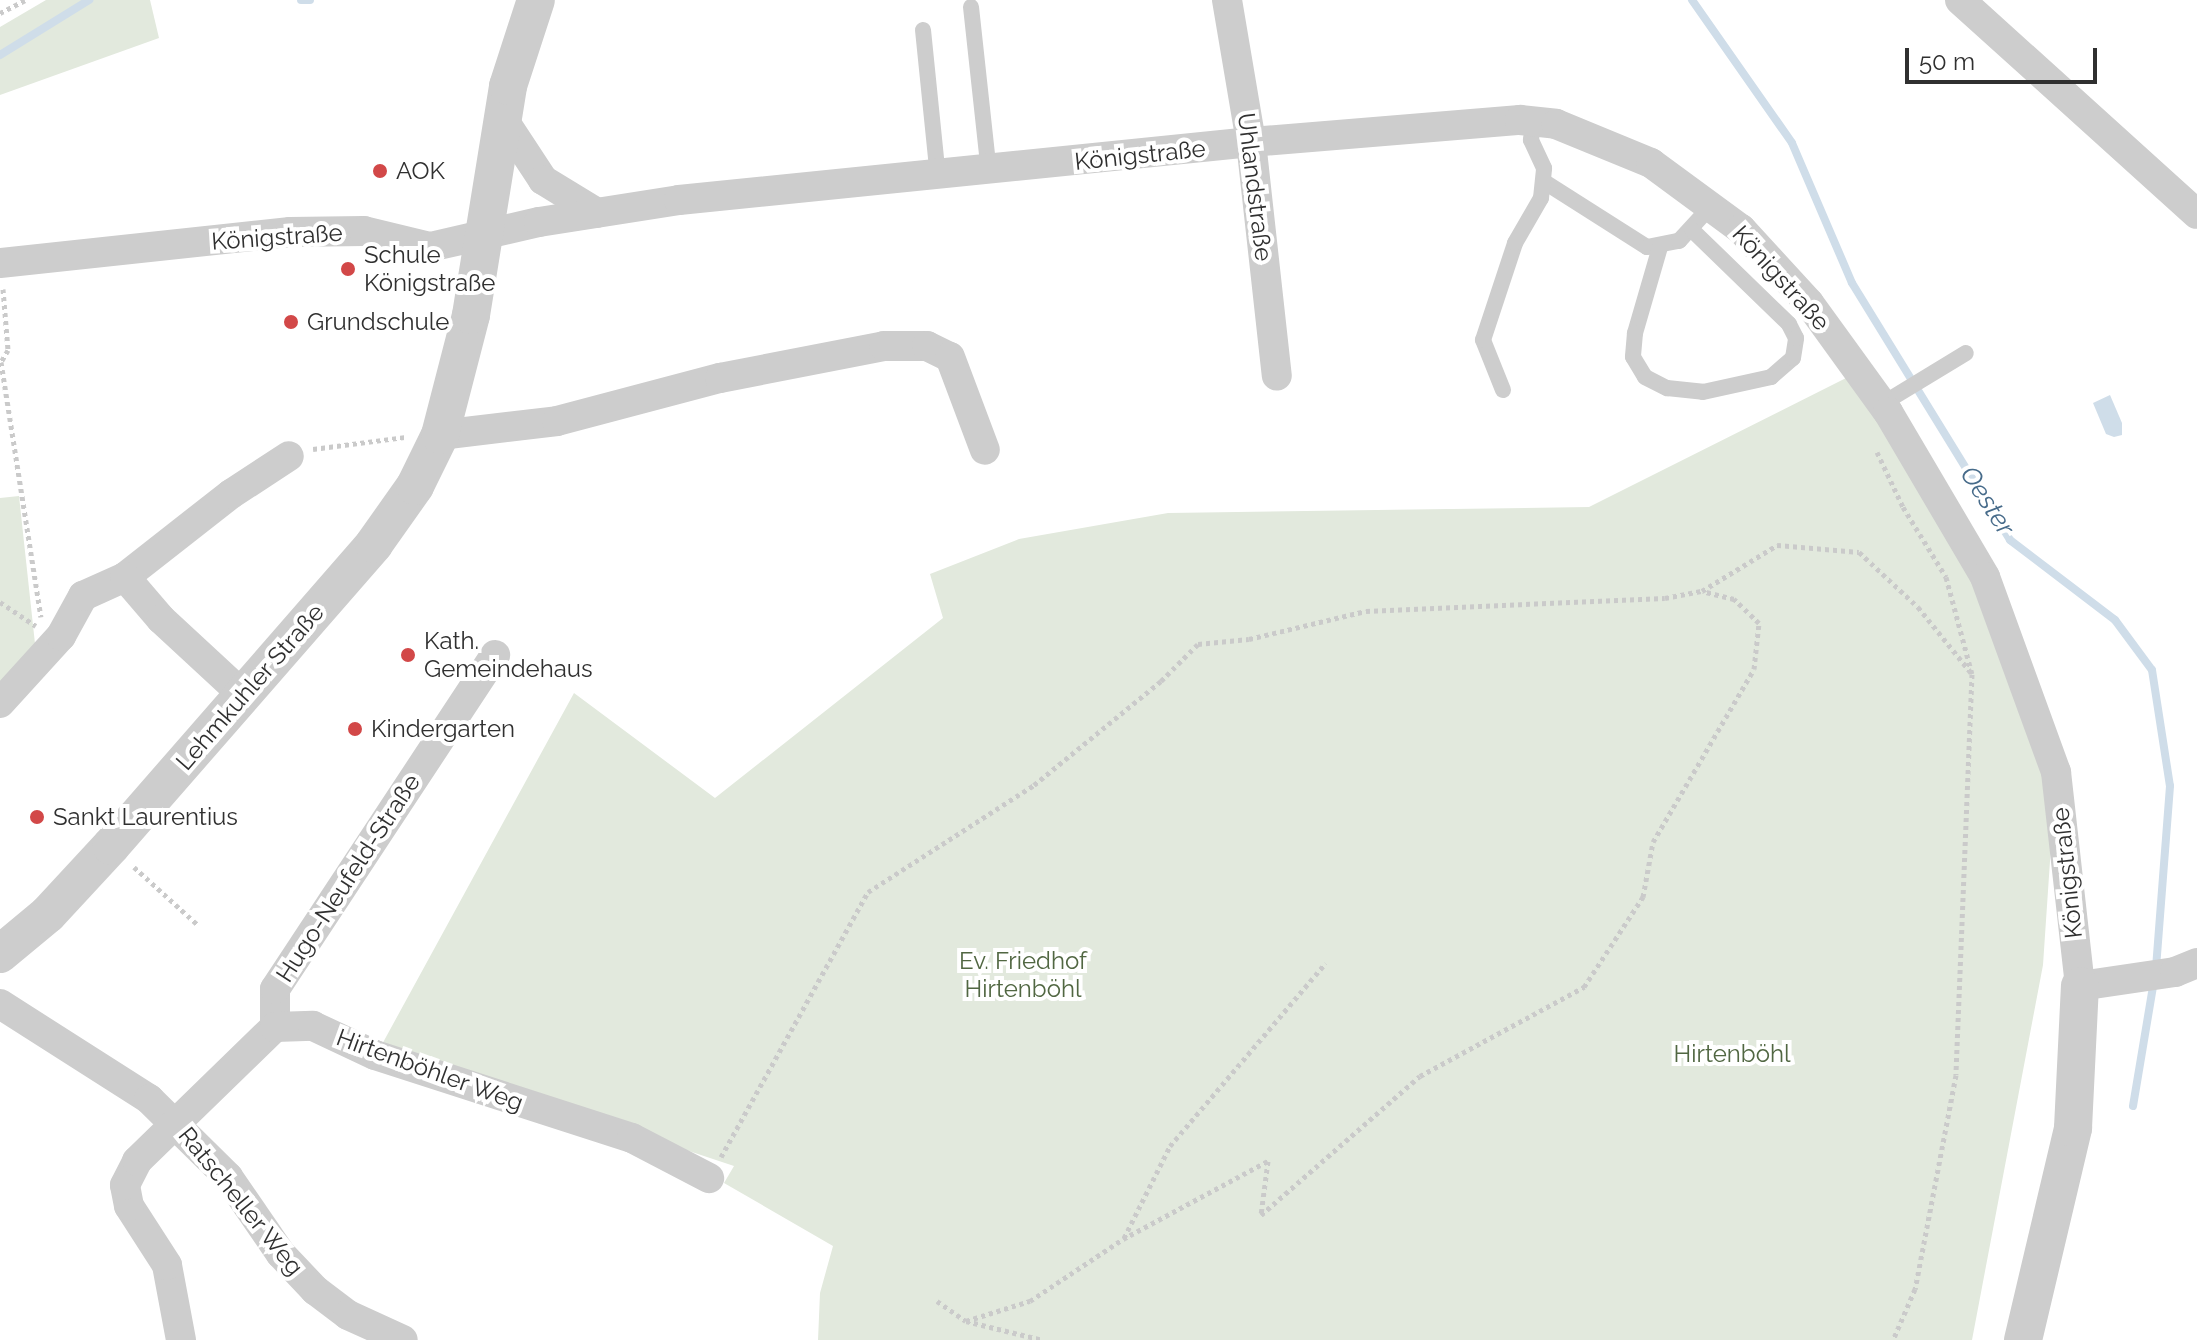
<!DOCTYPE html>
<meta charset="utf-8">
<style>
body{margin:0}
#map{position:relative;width:2197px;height:1340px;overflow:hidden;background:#fff;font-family:Raleway,sans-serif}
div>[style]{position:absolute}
.green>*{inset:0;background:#e2e9dd}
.water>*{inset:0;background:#cfdde9}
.stream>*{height:8px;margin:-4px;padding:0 4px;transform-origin:4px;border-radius:4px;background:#cfdde9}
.path>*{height:5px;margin-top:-2.5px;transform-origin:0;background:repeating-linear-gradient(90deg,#cacaca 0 4px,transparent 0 8px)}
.service>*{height:16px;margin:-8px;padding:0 8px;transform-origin:8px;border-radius:8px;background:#cdcdcd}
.minor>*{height:30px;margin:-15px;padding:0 15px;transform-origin:15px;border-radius:15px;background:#cdcdcd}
.tertiary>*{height:38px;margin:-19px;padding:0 19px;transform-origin:19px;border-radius:19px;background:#cdcdcd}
.dots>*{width:22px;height:22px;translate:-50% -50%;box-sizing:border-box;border:4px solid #fff;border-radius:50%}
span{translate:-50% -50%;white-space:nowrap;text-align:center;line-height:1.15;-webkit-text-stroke:8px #fff;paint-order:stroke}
.street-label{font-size:24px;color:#303030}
.poi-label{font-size:24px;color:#303030}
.left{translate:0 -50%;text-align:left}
.park-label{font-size:24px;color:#516742}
.water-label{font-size:26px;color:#476b8a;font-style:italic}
.scale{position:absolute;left:1905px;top:48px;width:192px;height:36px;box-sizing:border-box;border:4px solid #303030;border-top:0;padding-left:10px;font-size:24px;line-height:28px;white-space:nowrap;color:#303030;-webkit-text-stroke:6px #fff;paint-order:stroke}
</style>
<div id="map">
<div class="green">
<div style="clip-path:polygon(46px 0,150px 0,159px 38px,0 95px,0 27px)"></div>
<div style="clip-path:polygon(1858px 372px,1985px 577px,2056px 772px,2043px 965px,1972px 1340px,818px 1340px,820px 1293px,833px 1246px,724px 1183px,734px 1166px,380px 1048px,574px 693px,715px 798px,943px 618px,930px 574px,1019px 539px,1168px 513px,1589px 507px)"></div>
<div style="clip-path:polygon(19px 496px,36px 653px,0 695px,0 498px)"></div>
</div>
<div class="water">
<div style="clip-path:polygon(2110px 395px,2122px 423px,2122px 435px,2114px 437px,2106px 434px,2093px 403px)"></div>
</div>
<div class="stream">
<div style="left:301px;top:0;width:9px"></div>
<div style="left:1692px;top:0;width:174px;rotate:55deg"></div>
<div style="left:1792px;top:143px;width:152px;rotate:66.8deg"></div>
<div style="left:1852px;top:283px;width:302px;rotate:58.4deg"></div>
<div style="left:2010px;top:540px;width:132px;rotate:37.3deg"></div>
<div style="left:2115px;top:620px;width:62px;rotate:53.5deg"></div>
<div style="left:2152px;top:670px;width:117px;rotate:81.2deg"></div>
<div style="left:2170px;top:786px;width:182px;rotate:94.4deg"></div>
<div style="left:0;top:55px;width:105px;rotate:-31.7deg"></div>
<div style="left:2133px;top:1106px;width:127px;rotate:-80.5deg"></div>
</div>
<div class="path">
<div style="left:0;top:13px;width:28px;rotate:-27deg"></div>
<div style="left:3px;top:289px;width:61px;rotate:85.3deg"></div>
<div style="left:8px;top:350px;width:14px;rotate:120deg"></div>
<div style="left:1px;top:362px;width:258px;rotate:81.1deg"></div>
<div style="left:313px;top:449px;width:94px;rotate:-7.4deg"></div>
<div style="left:1877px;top:452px;width:61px;rotate:64.7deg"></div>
<div style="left:1903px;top:507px;width:82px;rotate:58.4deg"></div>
<div style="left:1946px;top:577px;width:100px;rotate:75deg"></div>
<div style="left:1972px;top:674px;width:401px;rotate:92.3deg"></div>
<div style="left:1956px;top:1075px;width:218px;rotate:100.8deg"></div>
<div style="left:1915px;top:1289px;width:56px;rotate:113.3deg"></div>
<div style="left:0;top:602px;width:43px;rotate:33.7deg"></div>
<div style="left:134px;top:867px;width:86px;rotate:42.2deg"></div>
<div style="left:721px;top:1157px;width:303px;rotate:-61deg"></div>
<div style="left:868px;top:892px;width:197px;rotate:-32.8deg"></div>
<div style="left:1034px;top:785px;width:164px;rotate:-39.3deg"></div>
<div style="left:1161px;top:681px;width:52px;rotate:-45deg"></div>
<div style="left:1198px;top:644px;width:51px;rotate:-5.6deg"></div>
<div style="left:1249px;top:639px;width:120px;rotate:-13.5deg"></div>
<div style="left:1366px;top:611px;width:299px;rotate:-2.5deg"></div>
<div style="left:1665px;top:598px;width:38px;rotate:-11deg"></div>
<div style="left:1702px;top:591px;width:88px;rotate:-31.5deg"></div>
<div style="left:1777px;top:545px;width:82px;rotate:4.9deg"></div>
<div style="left:1859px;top:552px;width:81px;rotate:43deg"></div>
<div style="left:1918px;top:607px;width:86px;rotate:51.1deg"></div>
<div style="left:1124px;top:1238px;width:103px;rotate:-63.4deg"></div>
<div style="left:1170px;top:1146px;width:240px;rotate:-49.6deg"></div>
<div style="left:937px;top:1301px;width:35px;rotate:35deg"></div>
<div style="left:966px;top:1321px;width:67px;rotate:-17.4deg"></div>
<div style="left:1030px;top:1301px;width:112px;rotate:-33.7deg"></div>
<div style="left:1123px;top:1239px;width:165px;rotate:-28.3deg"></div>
<div style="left:1268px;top:1161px;width:54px;rotate:97.4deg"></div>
<div style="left:1261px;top:1215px;width:211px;rotate:-41.2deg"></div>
<div style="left:1420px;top:1076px;width:187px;rotate:-28.5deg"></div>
<div style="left:1584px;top:987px;width:108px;rotate:-56.8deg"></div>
<div style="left:1643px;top:897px;width:56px;rotate:-79.7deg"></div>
<div style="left:1653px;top:842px;width:200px;rotate:-59.7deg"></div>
<div style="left:1754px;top:669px;width:46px;rotate:-83.8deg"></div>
<div style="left:1759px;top:623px;width:35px;rotate:-136deg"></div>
<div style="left:1734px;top:599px;width:32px;rotate:-166deg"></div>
<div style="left:966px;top:1321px;width:79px;rotate:13.9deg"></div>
</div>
<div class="service">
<div style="left:971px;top:7px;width:166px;rotate:83.8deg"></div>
<div style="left:923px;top:30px;width:148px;rotate:84.2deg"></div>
<div style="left:1543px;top:181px;width:123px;rotate:32.4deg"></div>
<div style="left:1647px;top:247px;width:33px;rotate:-11deg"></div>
<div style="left:1679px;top:241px;width:46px;rotate:-47.6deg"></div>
<div style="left:1660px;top:247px;width:90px;rotate:106.2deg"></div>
<div style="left:1635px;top:333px;width:24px;rotate:95deg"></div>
<div style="left:1633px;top:357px;width:23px;rotate:59deg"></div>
<div style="left:1645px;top:377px;width:25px;rotate:27deg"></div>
<div style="left:1667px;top:388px;width:36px;rotate:6deg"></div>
<div style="left:1703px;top:392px;width:70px;rotate:-12.4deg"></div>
<div style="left:1771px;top:377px;width:29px;rotate:-41deg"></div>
<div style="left:1793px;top:358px;width:20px;rotate:-81deg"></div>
<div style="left:1796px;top:338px;width:16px;rotate:-117deg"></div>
<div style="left:1789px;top:324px;width:134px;rotate:-135.9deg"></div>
<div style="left:1503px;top:390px;width:54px;rotate:-111.8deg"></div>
<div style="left:1483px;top:340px;width:102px;rotate:-71.7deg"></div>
<div style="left:1515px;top:243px;width:52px;rotate:-60deg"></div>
<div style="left:1541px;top:198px;width:30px;rotate:-84deg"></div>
<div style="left:1544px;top:168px;width:31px;rotate:-115deg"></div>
<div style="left:1531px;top:140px;width:19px;rotate:-84deg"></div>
<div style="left:1882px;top:404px;width:98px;rotate:-31.3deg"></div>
</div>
<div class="minor">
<div style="left:1227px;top:0;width:144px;rotate:80.4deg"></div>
<div style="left:1251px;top:142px;width:235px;rotate:83.7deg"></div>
<div style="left:1960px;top:0;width:319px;rotate:42.1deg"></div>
<div style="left:503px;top:119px;width:73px;rotate:56.7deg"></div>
<div style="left:543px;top:180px;width:63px;rotate:31.4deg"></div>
<div style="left:0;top:263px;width:292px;rotate:-6.1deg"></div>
<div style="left:290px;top:232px;width:74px;rotate:-0.8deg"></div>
<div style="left:364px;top:231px;width:68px;rotate:13.6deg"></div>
<div style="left:430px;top:247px;width:112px;rotate:-12.9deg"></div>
<div style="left:539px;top:222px;width:142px;rotate:-8.9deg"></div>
<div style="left:679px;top:200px;width:575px;rotate:-5.79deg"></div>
<div style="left:1251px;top:142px;width:270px;rotate:-4.7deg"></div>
<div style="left:1520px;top:120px;width:36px;rotate:6deg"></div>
<div style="left:1556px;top:124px;width:103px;rotate:22.3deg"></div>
<div style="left:1651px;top:163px;width:112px;rotate:36.3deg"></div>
<div style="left:1741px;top:229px;width:100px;rotate:47.4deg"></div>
<div style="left:1809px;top:303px;width:135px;rotate:54.1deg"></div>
<div style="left:1888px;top:412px;width:191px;rotate:59.5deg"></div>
<div style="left:1985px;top:577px;width:208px;rotate:70deg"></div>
<div style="left:2056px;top:772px;width:215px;rotate:83.6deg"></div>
<div style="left:2080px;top:986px;width:96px;rotate:-8.4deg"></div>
<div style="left:2175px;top:972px;width:24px;rotate:-22deg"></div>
<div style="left:440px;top:435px;width:118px;rotate:-6.8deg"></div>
<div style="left:557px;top:421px;width:169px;rotate:-14.8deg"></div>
<div style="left:720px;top:378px;width:167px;rotate:-11deg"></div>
<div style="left:884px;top:346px;width:43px"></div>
<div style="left:927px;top:346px;width:25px;rotate:26deg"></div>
<div style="left:950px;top:357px;width:99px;rotate:69.4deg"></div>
<div style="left:125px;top:577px;width:135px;rotate:-38.1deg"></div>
<div style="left:231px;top:494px;width:69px;rotate:-33.2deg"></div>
<div style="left:0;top:703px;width:91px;rotate:-47.7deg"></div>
<div style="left:61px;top:636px;width:46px;rotate:-61.2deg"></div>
<div style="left:83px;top:596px;width:46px;rotate:-24.3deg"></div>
<div style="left:125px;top:577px;width:55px;rotate:49.4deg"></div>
<div style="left:161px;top:619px;width:112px;rotate:42.8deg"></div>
<div style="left:0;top:1004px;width:177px;rotate:32.5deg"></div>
<div style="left:149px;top:1099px;width:111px;rotate:44.6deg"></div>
<div style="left:228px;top:1177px;width:93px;rotate:55.5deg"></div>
<div style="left:281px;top:1254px;width:50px;rotate:46.6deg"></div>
<div style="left:315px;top:1290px;width:41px;rotate:37.1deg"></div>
<div style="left:348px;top:1315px;width:60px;rotate:24.4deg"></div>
<div style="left:275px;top:1027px;width:38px;rotate:-90deg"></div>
<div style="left:275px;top:989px;width:400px;rotate:-56.6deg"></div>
<div style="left:181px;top:1340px;width:76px;rotate:-100.6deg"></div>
<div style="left:167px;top:1265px;width:70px;rotate:-122.8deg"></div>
<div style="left:129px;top:1206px;width:21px;rotate:-101deg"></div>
<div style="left:125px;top:1185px;width:27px;rotate:-63deg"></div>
<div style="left:137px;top:1161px;width:192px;rotate:-44.2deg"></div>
<div style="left:275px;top:1027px;width:38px;rotate:-2deg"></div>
<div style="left:313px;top:1026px;width:68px;rotate:25.1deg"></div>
<div style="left:375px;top:1055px;width:270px;rotate:17.9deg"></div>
<div style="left:632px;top:1138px;width:87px;rotate:27.5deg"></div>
</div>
<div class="tertiary">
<div style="left:0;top:954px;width:62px;rotate:-39.8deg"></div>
<div style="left:48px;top:914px;width:93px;rotate:-47.2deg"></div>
<div style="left:111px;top:846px;width:400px;rotate:-48.9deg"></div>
<div style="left:374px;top:544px;width:71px;rotate:-54.7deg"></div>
<div style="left:415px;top:486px;width:57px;rotate:-63.9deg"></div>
<div style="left:440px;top:435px;width:124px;rotate:-75.5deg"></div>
<div style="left:471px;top:315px;width:232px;rotate:-80.8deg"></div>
<div style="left:508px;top:86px;width:90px;rotate:-72deg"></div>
<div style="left:2023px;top:1340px;width:218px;rotate:-76.7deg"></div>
<div style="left:2073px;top:1128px;width:142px;rotate:-87.2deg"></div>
</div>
<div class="dots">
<div style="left:380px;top:171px;background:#d24848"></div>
<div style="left:348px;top:269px;background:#d24848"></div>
<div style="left:291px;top:322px;background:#d24848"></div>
<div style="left:408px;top:655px;background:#d24848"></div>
<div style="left:355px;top:729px;background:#d24848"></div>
<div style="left:37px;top:817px;background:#d24848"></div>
</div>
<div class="street-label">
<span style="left:1140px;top:155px;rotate:-6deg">Königstraße</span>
<span style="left:1255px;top:187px;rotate:83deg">Uhlandstraße</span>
<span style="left:277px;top:237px;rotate:-4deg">Königstraße</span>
<span style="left:1781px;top:278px;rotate:48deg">Königstraße</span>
<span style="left:250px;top:687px;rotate:-49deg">Lehmkuhler Straße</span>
<span style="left:2067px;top:873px;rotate:-96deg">Königstraße</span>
<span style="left:348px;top:878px;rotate:-57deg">Hugo-Neufeld-Straße</span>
<span style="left:430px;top:1070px;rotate:20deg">Hirtenböhler Weg</span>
<span style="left:241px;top:1201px;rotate:51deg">Ratscheller Weg</span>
</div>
<div class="poi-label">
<span class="left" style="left:396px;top:171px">AOK</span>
<span class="left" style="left:364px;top:269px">Schule<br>Königstraße</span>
<span class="left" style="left:307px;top:322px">Grundschule</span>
<span class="left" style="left:424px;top:655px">Kath.<br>Gemeindehaus</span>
<span class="left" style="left:371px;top:729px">Kindergarten</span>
<span class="left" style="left:53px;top:817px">Sankt Laurentius</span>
</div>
<div class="park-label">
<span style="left:1023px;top:975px">Ev. Friedhof<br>Hirtenböhl</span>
<span style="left:1732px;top:1054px">Hirtenböhl</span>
</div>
<div class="water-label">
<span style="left:1987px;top:501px;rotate:57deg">Oester</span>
</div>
<div class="scale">50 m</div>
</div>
